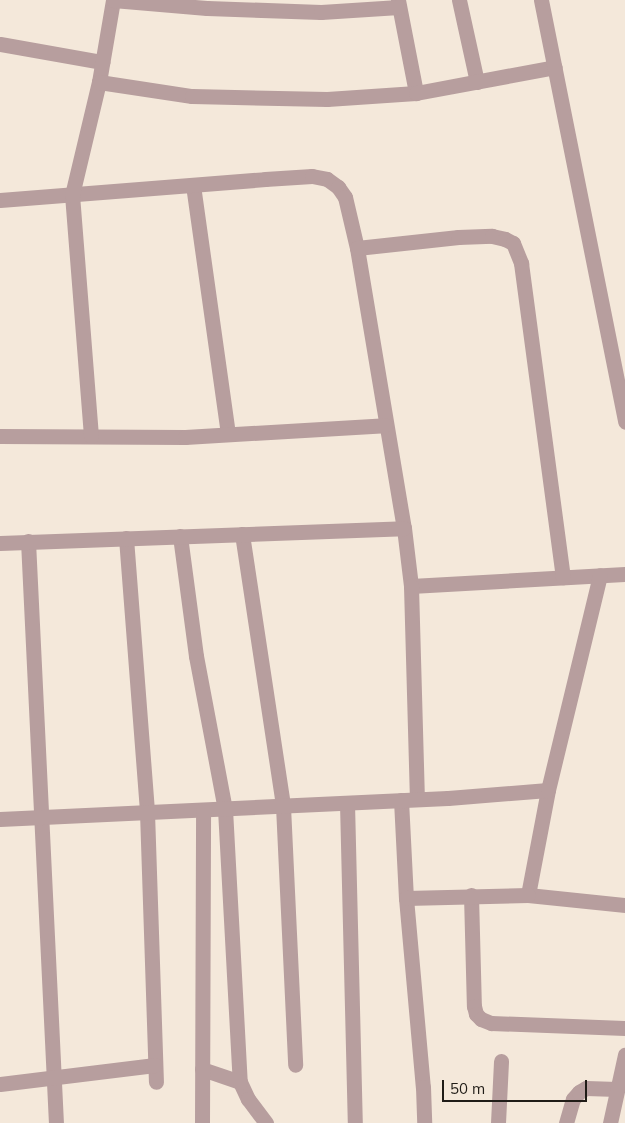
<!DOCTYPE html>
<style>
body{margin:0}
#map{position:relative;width:625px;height:1123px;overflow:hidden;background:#f4e8da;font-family:Mulish,sans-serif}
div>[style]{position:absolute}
.minor>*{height:15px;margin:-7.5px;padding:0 7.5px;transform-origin:7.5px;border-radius:7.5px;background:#b79e9e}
.tertiary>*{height:15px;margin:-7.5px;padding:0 7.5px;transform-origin:7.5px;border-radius:7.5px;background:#b79e9e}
span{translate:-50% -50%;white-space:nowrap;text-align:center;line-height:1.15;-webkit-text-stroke:5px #f4e8da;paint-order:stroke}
.scale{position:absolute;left:442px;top:1080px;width:145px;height:22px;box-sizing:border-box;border:2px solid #201c17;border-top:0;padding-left:6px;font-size:15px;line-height:18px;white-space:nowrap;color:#201c17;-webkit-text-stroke:4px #f4e8da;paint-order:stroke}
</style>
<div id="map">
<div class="minor">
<div style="left:398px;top:0;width:95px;rotate:79deg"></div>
<div style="left:459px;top:0;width:84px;rotate:77.6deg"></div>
<div style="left:0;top:44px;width:104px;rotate:10deg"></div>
<div style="left:99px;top:82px;width:83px;rotate:-80.3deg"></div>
<div style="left:113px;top:0;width:94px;rotate:4.9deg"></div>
<div style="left:207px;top:8px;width:114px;rotate:2deg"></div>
<div style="left:321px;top:12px;width:78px;rotate:-3.7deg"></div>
<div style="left:193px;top:185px;width:251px;rotate:82deg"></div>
<div style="left:0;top:200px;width:266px;rotate:-4.5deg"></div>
<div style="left:265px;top:179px;width:47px;rotate:-3.7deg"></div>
<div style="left:312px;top:176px;width:15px;rotate:11deg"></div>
<div style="left:327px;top:179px;width:14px;rotate:36deg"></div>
<div style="left:338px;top:187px;width:12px;rotate:55deg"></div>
<div style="left:345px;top:197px;width:52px;rotate:76.8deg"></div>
<div style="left:357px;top:248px;width:284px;rotate:80.5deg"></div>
<div style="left:404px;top:528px;width:58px;rotate:83.1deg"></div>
<div style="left:411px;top:586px;width:214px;rotate:-3.2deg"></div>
<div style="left:357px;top:248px;width:102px;rotate:-6.2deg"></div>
<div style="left:458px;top:237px;width:34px;rotate:-2deg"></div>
<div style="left:492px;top:236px;width:13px;rotate:13deg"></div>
<div style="left:505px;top:239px;width:9px;rotate:27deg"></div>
<div style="left:513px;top:243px;width:22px;rotate:68deg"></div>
<div style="left:521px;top:263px;width:317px;rotate:82.4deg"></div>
<div style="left:0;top:436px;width:185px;rotate:0.3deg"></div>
<div style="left:185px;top:437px;width:200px;rotate:-3.4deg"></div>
<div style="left:91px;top:436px;width:242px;rotate:-94.5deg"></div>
<div style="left:72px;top:195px;width:116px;rotate:-76.6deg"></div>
<div style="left:99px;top:82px;width:94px;rotate:8.6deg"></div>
<div style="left:192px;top:96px;width:135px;rotate:1.3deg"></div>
<div style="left:327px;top:99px;width:89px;rotate:-3.9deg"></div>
<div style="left:416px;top:93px;width:141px;rotate:-10.6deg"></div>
<div style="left:242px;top:534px;width:275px;rotate:81.4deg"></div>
<div style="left:283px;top:806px;width:259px;rotate:87.3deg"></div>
<div style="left:180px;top:536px;width:121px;rotate:82.4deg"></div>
<div style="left:196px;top:656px;width:156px;rotate:79.3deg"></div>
<div style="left:225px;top:809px;width:273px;rotate:86.9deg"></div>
<div style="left:240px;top:1082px;width:19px;rotate:65deg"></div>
<div style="left:248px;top:1099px;width:30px;rotate:53deg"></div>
<div style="left:126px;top:538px;width:275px;rotate:85.6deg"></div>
<div style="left:147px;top:812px;width:270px;rotate:88.1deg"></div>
<div style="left:28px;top:541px;width:583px;rotate:87.25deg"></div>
<div style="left:0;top:543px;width:404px;rotate:-2.1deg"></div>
<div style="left:411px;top:586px;width:213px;rotate:88.4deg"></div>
<div style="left:548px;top:790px;width:107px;rotate:100.8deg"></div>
<div style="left:528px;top:895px;width:98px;rotate:5.9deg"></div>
<div style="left:401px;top:800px;width:98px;rotate:87.1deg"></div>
<div style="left:406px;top:898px;width:190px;rotate:84.9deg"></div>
<div style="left:423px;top:1087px;width:36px;rotate:88deg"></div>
<div style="left:347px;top:803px;width:320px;rotate:88.6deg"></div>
<div style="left:0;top:819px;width:448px;rotate:-2.7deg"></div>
<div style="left:448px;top:798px;width:100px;rotate:-4.6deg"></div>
<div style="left:548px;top:790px;width:221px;rotate:-76.4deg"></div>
<div style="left:471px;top:895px;width:111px;rotate:88.5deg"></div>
<div style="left:474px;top:1006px;width:8px;rotate:76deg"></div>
<div style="left:476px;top:1014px;width:7px;rotate:45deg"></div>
<div style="left:481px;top:1019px;width:11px;rotate:22deg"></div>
<div style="left:491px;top:1023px;width:134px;rotate:2.1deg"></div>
<div style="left:406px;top:898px;width:122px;rotate:-1.4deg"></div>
<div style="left:202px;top:1069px;width:40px;rotate:18.9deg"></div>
<div style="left:0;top:1084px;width:156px;rotate:-7deg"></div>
<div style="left:202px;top:1123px;width:313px;rotate:-89.8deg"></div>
<div style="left:498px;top:1123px;width:62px;rotate:-87.2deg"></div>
<div style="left:566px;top:1123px;width:25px;rotate:-74deg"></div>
<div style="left:573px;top:1099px;width:9px;rotate:-49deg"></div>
<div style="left:579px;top:1092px;width:8px;rotate:-30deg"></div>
<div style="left:586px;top:1088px;width:31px;rotate:2deg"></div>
<div style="left:610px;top:1123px;width:70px;rotate:-77.6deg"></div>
</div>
<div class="tertiary">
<div style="left:541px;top:0;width:430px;rotate:78.7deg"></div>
</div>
<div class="scale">50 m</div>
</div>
